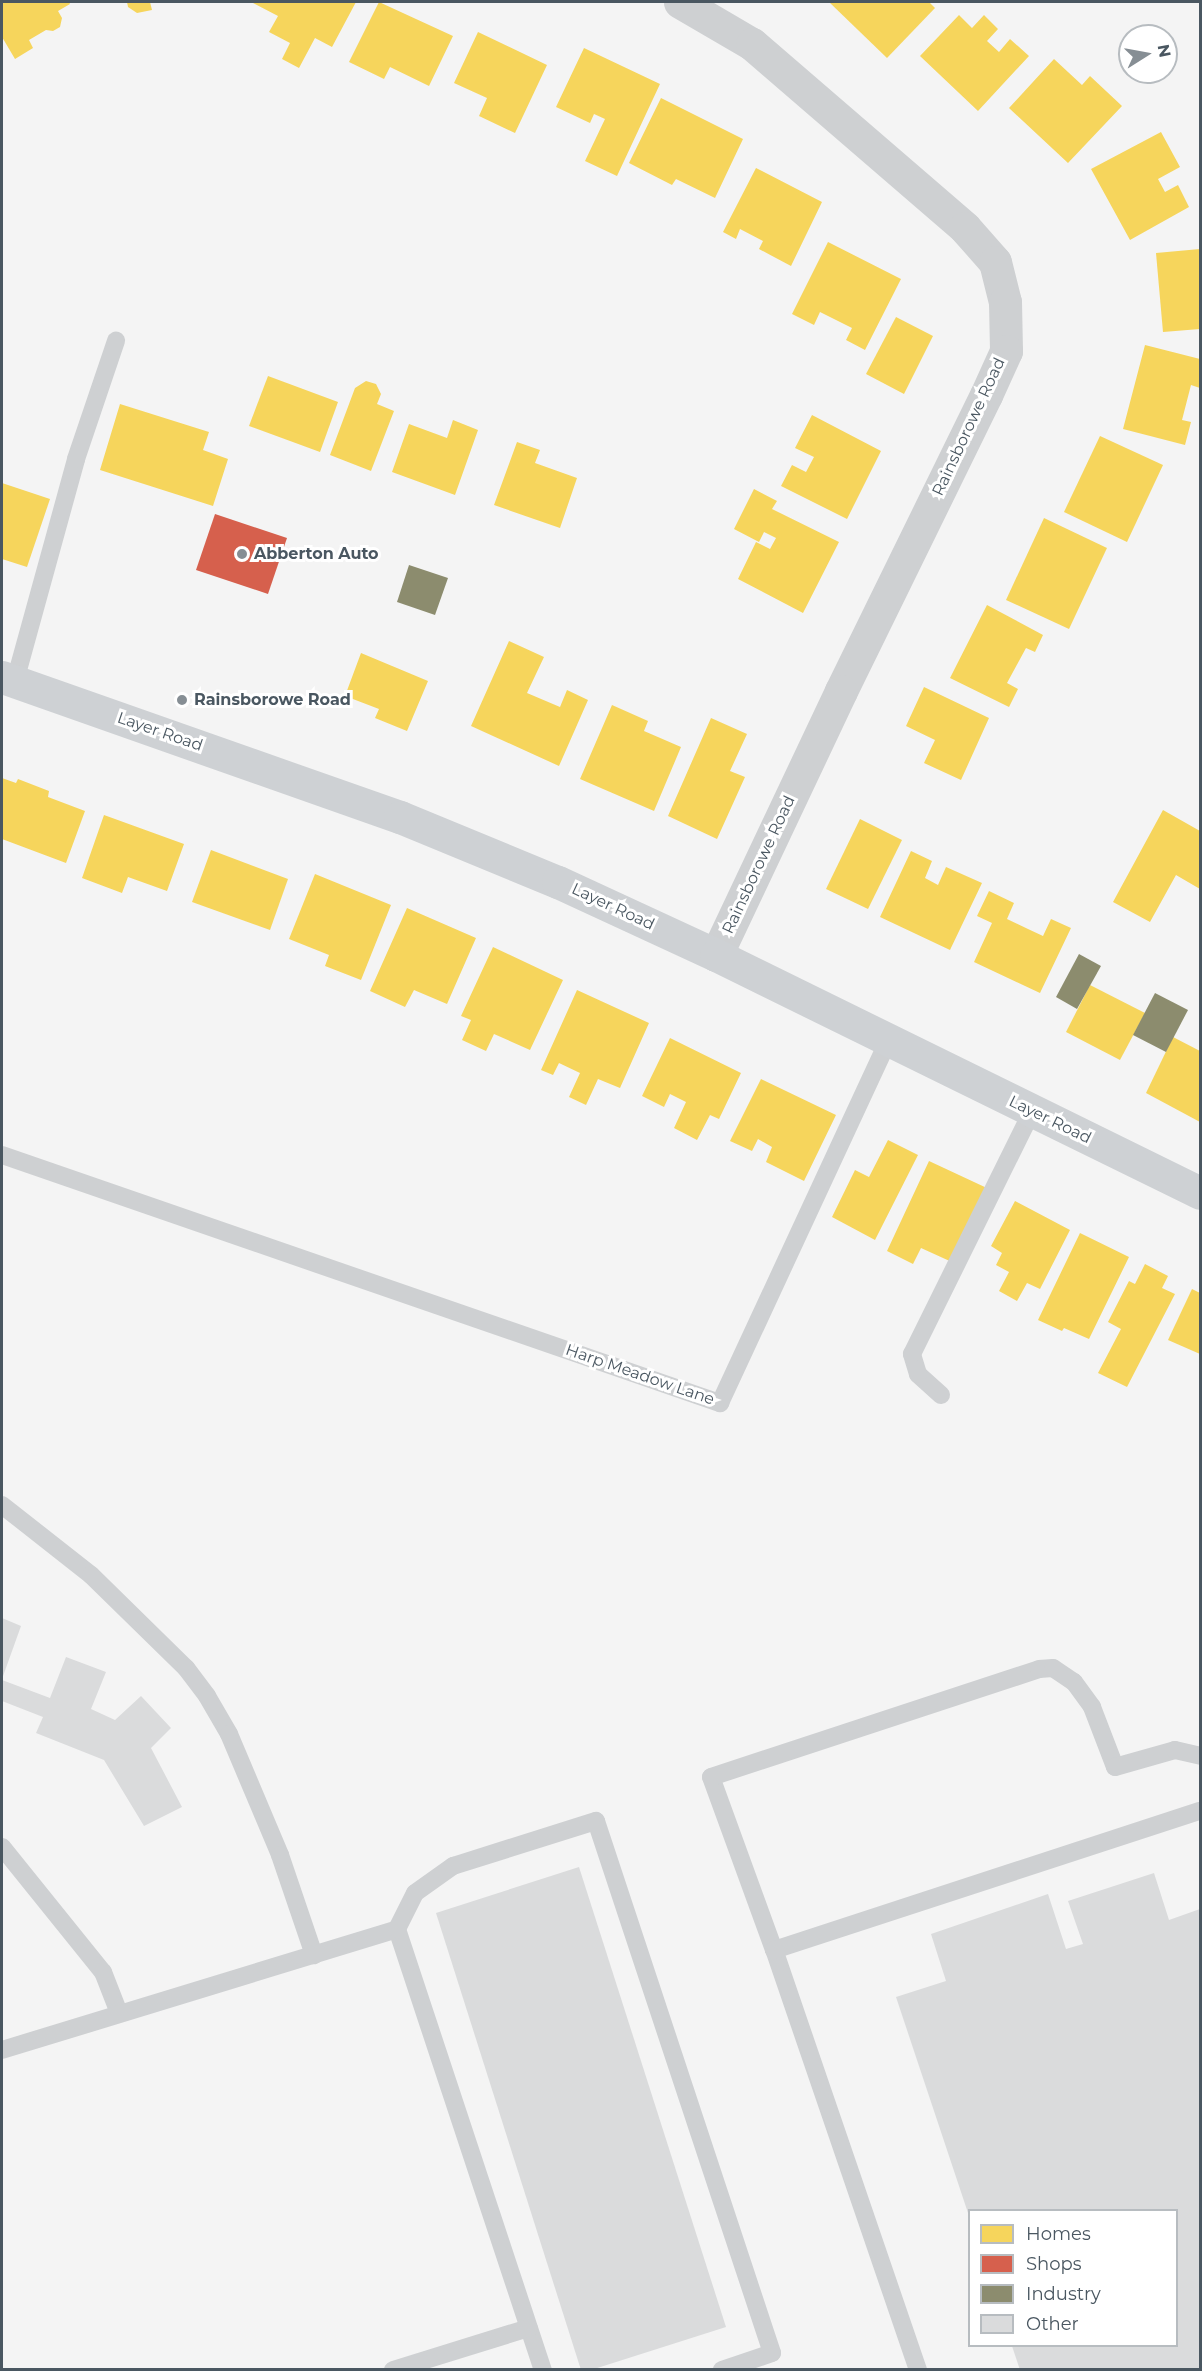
<!DOCTYPE html>
<style>
body{margin:0}
#map{position:relative;width:1202px;height:2371px;overflow:hidden;background:#f4f4f4;font-family:Montserrat,sans-serif}
div>[style]{position:absolute}
.homes>*{inset:0;background:#f6d55c}
.shops>*{inset:0;background:#d6604d}
.industry>*{inset:0;background:#8c8c6e}
.building>*{inset:0;background:#dadbdc}
.lane>*{height:18px;margin:-9px;padding:0 9px;transform-origin:9px;border-radius:9px;background:#ced0d2}
.street>*{height:33px;margin:-16.5px;padding:0 16.5px;transform-origin:16.5px;border-radius:16.5px;background:#ced0d2}
.secondary>*{height:33px;margin:-16.5px;padding:0 16.5px;transform-origin:16.5px;border-radius:16.5px;background:#ced1d4}
.dots>*{width:16px;height:16px;translate:-50% -50%;box-sizing:border-box;border:3px solid #fff;border-radius:50%}
span{translate:-50% -50%;white-space:nowrap;text-align:center;line-height:1.15;-webkit-text-stroke:6px #fff;paint-order:stroke}
.street-label{font-size:16px;color:#4a5761}
.poi-label{font-size:16px;color:#4a5761;font-weight:700}
.left{translate:0 -50%;text-align:left}
.frame{position:absolute;inset:0;border:3px solid #4a5761;pointer-events:none}
.legend{position:absolute;left:968px;top:2209px;width:210px;height:138px;box-sizing:border-box;background:#fff;border:2px solid #b7bcc0;margin:0;padding:8px 10px;list-style:none;font-size:18px;color:#4a5761}
.legend li{display:flex;align-items:center;gap:12px;height:30px}
.legend b{width:30px;border:2px solid #b7bcc0}
.north{position:absolute;left:1118px;top:24px;width:60px;height:60px;box-sizing:border-box;background:#fff;border:2px solid #b7bcc0;border-radius:50%;rotate:79deg;font-size:16px;font-weight:700;line-height:24px;text-align:center;color:#4a5761}
.north::after{content:'';display:block;margin:auto;width:21px;height:27px;background:#868e94;clip-path:polygon(50% 0,100% 100%,50% 72%,0 100%)}
</style>
<div id="map">
<div class="homes">
<div style="clip-path:polygon(2px 2px,69px 2px,70px 4px,58px 11px,62px 18px,60px 27px,53px 31px,46px 30px,29px 40px,33px 48px,15px 59px,2px 37px)"></div>
<div style="clip-path:polygon(127px 2px,150px 2px,152px 10px,137px 13px,128px 7px)"></div>
<div style="clip-path:polygon(254px 2px,356px 2px,332px 47px,315px 38px,299px 68px,282px 59px,290px 43px,269px 32px,278px 16px,253px 3px)"></div>
<div style="clip-path:polygon(379px 2px,453px 36px,429px 86px,390px 67px,384px 79px,349px 62px)"></div>
<div style="clip-path:polygon(829px 2px,929px 2px,935px 8px,887px 58px)"></div>
<div style="clip-path:polygon(959px 15px,972px 28px,984px 15px,998px 29px,987px 41px,999px 52px,1010px 39px,1029px 56px,978px 111px,920px 56px)"></div>
<div style="clip-path:polygon(478px 32px,547px 65px,515px 133px,479px 116px,487px 98px,454px 83px)"></div>
<div style="clip-path:polygon(584px 48px,660px 84px,617px 176px,585px 161px,605px 119px,594px 114px,590px 123px,556px 107px)"></div>
<div style="clip-path:polygon(1054px 59px,1082px 85px,1090px 76px,1122px 106px,1068px 163px,1009px 108px)"></div>
<div style="clip-path:polygon(661px 98px,743px 139px,715px 198px,676px 179px,672px 185px,629px 163px)"></div>
<div style="clip-path:polygon(1161px 132px,1180px 167px,1158px 179px,1165px 192px,1178px 185px,1189px 207px,1130px 240px,1091px 169px)"></div>
<div style="clip-path:polygon(756px 168px,822px 202px,791px 266px,759px 249px,763px 241px,740px 229px,736px 239px,723px 232px)"></div>
<div style="clip-path:polygon(828px 242px,901px 279px,865px 350px,846px 340px,852px 328px,820px 312px,814px 325px,792px 314px)"></div>
<div style="clip-path:polygon(1200px 249px,1200px 329px,1163px 332px,1156px 253px)"></div>
<div style="clip-path:polygon(896px 317px,933px 336px,904px 394px,866px 374px)"></div>
<div style="clip-path:polygon(1145px 345px,1200px 359px,1200px 388px,1191px 385px,1182px 420px,1191px 422px,1185px 445px,1123px 429px)"></div>
<div style="clip-path:polygon(268px 376px,338px 402px,320px 452px,249px 426px)"></div>
<div style="clip-path:polygon(366px 381px,376px 384px,381px 394px,377px 404px,394px 411px,371px 471px,330px 455px,355px 388px)"></div>
<div style="clip-path:polygon(120px 404px,209px 432px,203px 450px,228px 459px,213px 506px,100px 470px)"></div>
<div style="clip-path:polygon(812px 415px,881px 451px,847px 519px,781px 486px,792px 465px,806px 472px,814px 457px,795px 448px)"></div>
<div style="clip-path:polygon(453px 420px,478px 430px,455px 495px,392px 472px,409px 424px,447px 438px)"></div>
<div style="clip-path:polygon(1100px 436px,1163px 465px,1127px 542px,1064px 512px)"></div>
<div style="clip-path:polygon(517px 442px,540px 450px,535px 463px,577px 478px,560px 528px,494px 505px)"></div>
<div style="clip-path:polygon(2px 483px,50px 499px,27px 567px,2px 559px)"></div>
<div style="clip-path:polygon(754px 489px,777px 501px,772px 509px,839px 542px,803px 613px,738px 579px,756px 542px,770px 549px,776px 538px,764px 532px,759px 542px,734px 529px)"></div>
<div style="clip-path:polygon(1044px 518px,1107px 548px,1069px 629px,1006px 600px)"></div>
<div style="clip-path:polygon(987px 605px,1043px 635px,1035px 652px,1026px 648px,1007px 683px,1018px 689px,1009px 707px,950px 678px)"></div>
<div style="clip-path:polygon(509px 641px,544px 657px,527px 693px,560px 707px,567px 690px,588px 700px,559px 766px,471px 726px)"></div>
<div style="clip-path:polygon(361px 653px,428px 681px,407px 731px,375px 718px,379px 709px,345px 696px)"></div>
<div style="clip-path:polygon(924px 687px,989px 718px,961px 780px,924px 763px,935px 740px,906px 726px)"></div>
<div style="clip-path:polygon(612px 705px,648px 721px,644px 731px,681px 747px,654px 811px,580px 779px)"></div>
<div style="clip-path:polygon(711px 718px,747px 734px,730px 771px,745px 777px,717px 839px,668px 816px)"></div>
<div style="clip-path:polygon(2px 778px,16px 783px,18px 779px,49px 791px,48px 797px,85px 811px,66px 863px,2px 839px)"></div>
<div style="clip-path:polygon(1163px 810px,1200px 831px,1200px 889px,1176px 875px,1150px 922px,1113px 902px)"></div>
<div style="clip-path:polygon(104px 815px,184px 844px,167px 891px,128px 877px,122px 893px,82px 878px)"></div>
<div style="clip-path:polygon(860px 819px,902px 840px,868px 909px,826px 889px)"></div>
<div style="clip-path:polygon(211px 850px,288px 879px,270px 930px,192px 902px)"></div>
<div style="clip-path:polygon(911px 851px,932px 861px,925px 878px,938px 885px,946px 867px,982px 883px,950px 950px,880px 917px)"></div>
<div style="clip-path:polygon(315px 874px,391px 905px,361px 980px,325px 966px,329px 955px,289px 939px)"></div>
<div style="clip-path:polygon(989px 891px,1014px 903px,1007px 919px,1028px 929px,1043px 936px,1051px 919px,1071px 928px,1040px 993px,974px 962px,992px 923px,977px 916px)"></div>
<div style="clip-path:polygon(407px 908px,476px 938px,447px 1004px,414px 990px,405px 1007px,370px 991px)"></div>
<div style="clip-path:polygon(493px 947px,563px 980px,530px 1050px,494px 1034px,486px 1051px,462px 1040px,471px 1020px,461px 1016px)"></div>
<div style="clip-path:polygon(1090px 985px,1145px 1013px,1120px 1060px,1066px 1032px)"></div>
<div style="clip-path:polygon(577px 990px,649px 1023px,620px 1088px,598px 1079px,586px 1105px,569px 1097px,580px 1073px,559px 1063px,553px 1075px,541px 1070px)"></div>
<div style="clip-path:polygon(1173px 1037px,1200px 1051px,1200px 1122px,1146px 1093px)"></div>
<div style="clip-path:polygon(670px 1038px,741px 1073px,719px 1119px,710px 1115px,697px 1140px,674px 1128px,686px 1102px,670px 1094px,664px 1107px,642px 1096px)"></div>
<div style="clip-path:polygon(761px 1079px,836px 1115px,804px 1181px,766px 1162px,772px 1147px,758px 1139px,752px 1151px,730px 1141px)"></div>
<div style="clip-path:polygon(888px 1140px,918px 1155px,875px 1240px,832px 1217px,855px 1170px,869px 1177px)"></div>
<div style="clip-path:polygon(929px 1161px,989px 1189px,954px 1263px,921px 1248px,913px 1264px,887px 1251px)"></div>
<div style="clip-path:polygon(1015px 1201px,1070px 1230px,1040px 1289px,1027px 1283px,1017px 1301px,999px 1291px,1009px 1272px,996px 1265px,1002px 1253px,991px 1246px)"></div>
<div style="clip-path:polygon(1080px 1233px,1129px 1257px,1089px 1339px,1064px 1328px,1062px 1331px,1038px 1320px)"></div>
<div style="clip-path:polygon(1145px 1264px,1168px 1276px,1162px 1288px,1175px 1294px,1127px 1387px,1098px 1373px,1121px 1329px,1108px 1322px,1129px 1281px,1135px 1284px)"></div>
<div style="clip-path:polygon(1192px 1289px,1200px 1293px,1200px 1354px,1168px 1340px)"></div>
</div>
<div class="shops">
<div style="clip-path:polygon(215px 514px,287px 538px,268px 594px,196px 570px)"></div>
</div>
<div class="industry">
<div style="clip-path:polygon(409px 565px,448px 578px,435px 615px,397px 602px)"></div>
<div style="clip-path:polygon(1079px 954px,1101px 966px,1077px 1009px,1056px 997px)"></div>
<div style="clip-path:polygon(1155px 993px,1188px 1010px,1166px 1052px,1133px 1035px)"></div>
</div>
<div class="building">
<div style="clip-path:polygon(2px 1618px,21px 1626px,2px 1679px)"></div>
<div style="clip-path:polygon(66px 1657px,106px 1672px,91px 1709px,115px 1720px,141px 1696px,171px 1728px,151px 1748px,182px 1807px,144px 1826px,104px 1760px,36px 1733px,43px 1717px,2px 1701px,2px 1680px,50px 1698px)"></div>
<div style="clip-path:polygon(579px 1867px,726px 2327px,591px 2370px,581px 2370px,436px 1913px)"></div>
<div style="clip-path:polygon(1154px 1873px,1169px 1920px,1200px 1909px,1200px 2370px,1020px 2370px,1012px 2346px,1176px 2346px,1176px 2210px,970px 2210px,969px 2216px,896px 1997px,946px 1981px,931px 1934px,1048px 1894px,1066px 1949px,1083px 1944px,1068px 1901px)"></div>
</div>
<div class="lane">
<div style="left:15px;top:681px;width:230px;rotate:-74.6deg"></div>
<div style="left:76px;top:459px;width:125px;rotate:-71.3deg"></div>
<div style="left:2px;top:1155px;width:760px;rotate:19.06deg"></div>
<div style="left:720px;top:1403px;width:399px;rotate:-65.1deg"></div>
<div style="left:941px;top:1395px;width:31px;rotate:-138deg"></div>
<div style="left:918px;top:1374px;width:21px;rotate:-107deg"></div>
<div style="left:912px;top:1354px;width:271px;rotate:-63.7deg"></div>
<div style="left:2px;top:1505px;width:113px;rotate:38.2deg"></div>
<div style="left:91px;top:1575px;width:133px;rotate:44.4deg"></div>
<div style="left:186px;top:1668px;width:35px;rotate:53deg"></div>
<div style="left:207px;top:1696px;width:44px;rotate:59.9deg"></div>
<div style="left:229px;top:1734px;width:131px;rotate:67.1deg"></div>
<div style="left:280px;top:1855px;width:106px;rotate:71.2deg"></div>
<div style="left:2px;top:1847px;width:161px;rotate:51.1deg"></div>
<div style="left:103px;top:1972px;width:44px;rotate:68.7deg"></div>
<div style="left:397px;top:1929px;width:465px;rotate:71.7deg"></div>
<div style="left:774px;top:1950px;width:184px;rotate:-110deg"></div>
<div style="left:711px;top:1777px;width:345px;rotate:-18.2deg"></div>
<div style="left:1039px;top:1669px;width:14px;rotate:-4deg"></div>
<div style="left:1053px;top:1668px;width:25px;rotate:34deg"></div>
<div style="left:1074px;top:1682px;width:31px;rotate:54deg"></div>
<div style="left:1092px;top:1707px;width:64px;rotate:69deg"></div>
<div style="left:1115px;top:1767px;width:62px;rotate:-15.8deg"></div>
<div style="left:1175px;top:1750px;width:26px;rotate:13deg"></div>
<div style="left:2px;top:2050px;width:413px;rotate:-17deg"></div>
<div style="left:397px;top:1929px;width:40px;rotate:-63.4deg"></div>
<div style="left:415px;top:1893px;width:47px;rotate:-35.4deg"></div>
<div style="left:453px;top:1866px;width:150px;rotate:-17.5deg"></div>
<div style="left:596px;top:1821px;width:560px;rotate:71.69deg"></div>
<div style="left:772px;top:2353px;width:53px;rotate:161.2deg"></div>
<div style="left:393px;top:2370px;width:142px;rotate:-17.2deg"></div>
<div style="left:918px;top:2370px;width:444px;rotate:-108.9deg"></div>
<div style="left:774px;top:1950px;width:448px;rotate:-18.1deg"></div>
</div>
<div class="street">
<div style="left:680px;top:2px;width:83px;rotate:30.3deg"></div>
<div style="left:752px;top:44px;width:281px;rotate:40.8deg"></div>
<div style="left:965px;top:228px;width:45px;rotate:48.6deg"></div>
<div style="left:995px;top:262px;width:41px;rotate:76deg"></div>
<div style="left:1005px;top:302px;width:49px;rotate:88.8deg"></div>
<div style="left:1006px;top:351px;width:48px;rotate:114.4deg"></div>
<div style="left:986px;top:395px;width:330px;rotate:116.1deg"></div>
<div style="left:841px;top:691px;width:292px;rotate:115.3deg"></div>
</div>
<div class="secondary">
<div style="left:2px;top:677px;width:422px;rotate:19.4deg"></div>
<div style="left:400px;top:817px;width:171px;rotate:22.4deg"></div>
<div style="left:558px;top:882px;width:174px;rotate:24.8deg"></div>
<div style="left:716px;top:955px;width:539px;rotate:26.18deg"></div>
</div>
<div class="dots">
<div style="left:242px;top:554px;background:#868e94"></div>
<div style="left:182px;top:700px;background:#868e94"></div>
</div>
<div class="street-label">
<span style="left:969px;top:427px;rotate:-65deg">Rainsborowe Road</span>
<span style="left:160px;top:732px;rotate:19deg">Layer Road</span>
<span style="left:759px;top:865px;rotate:-65deg">Rainsborowe Road</span>
<span style="left:613px;top:907px;rotate:25deg">Layer Road</span>
<span style="left:1050px;top:1120px;rotate:26deg">Layer Road</span>
<span style="left:640px;top:1375px;rotate:19deg">Harp Meadow Lane</span>
</div>
<div class="poi-label">
<span class="left" style="left:254px;top:554px">Abberton Auto</span>
<span class="left" style="left:194px;top:700px">Rainsborowe Road</span>
</div>
<div class="frame"></div>
<ul class="legend">
<li><b style="height:16px;background:#f6d55c"></b>Homes</li>
<li><b style="height:16px;background:#d6604d"></b>Shops</li>
<li><b style="height:16px;background:#8c8c6e"></b>Industry</li>
<li><b style="height:16px;background:#dadbdc"></b>Other</li>
</ul>
<div class="north">N</div>
</div>
